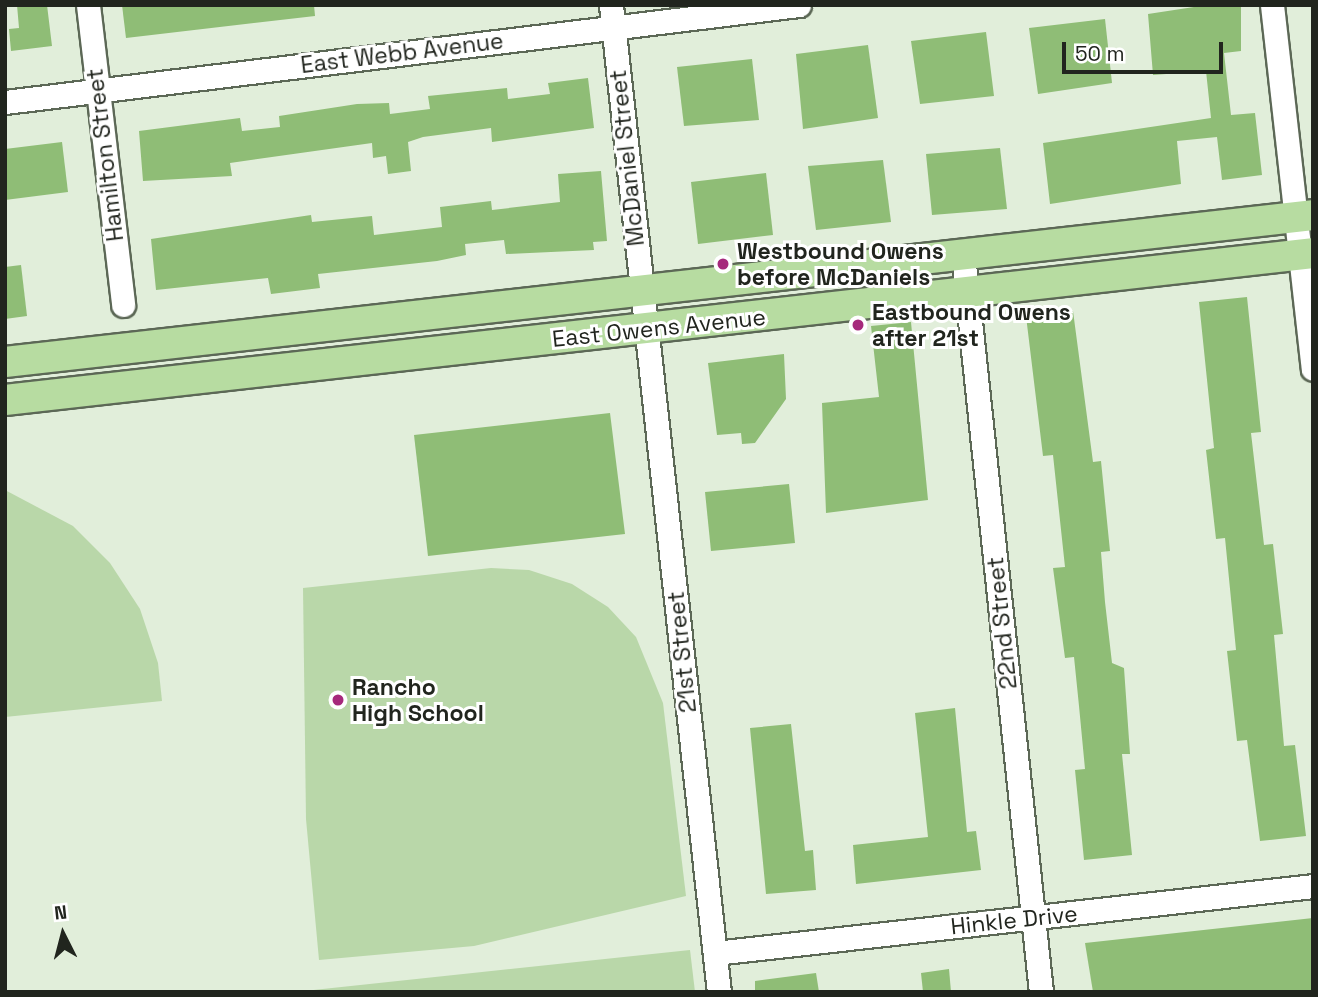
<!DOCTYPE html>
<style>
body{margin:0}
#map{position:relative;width:1318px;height:997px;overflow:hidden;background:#e1eeda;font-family:"Space Grotesk",sans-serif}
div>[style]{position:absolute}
.green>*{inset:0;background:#b9d7a9}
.building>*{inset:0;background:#8fbd76}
.roads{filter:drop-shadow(2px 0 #5c6856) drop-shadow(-2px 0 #5c6856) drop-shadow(0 2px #5c6856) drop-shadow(0 -2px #5c6856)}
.minor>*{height:23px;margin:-11.5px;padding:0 11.5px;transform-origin:11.5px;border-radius:11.5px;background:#fff}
.major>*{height:30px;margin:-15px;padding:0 15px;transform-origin:15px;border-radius:15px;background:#b7dca1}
.dots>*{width:19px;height:19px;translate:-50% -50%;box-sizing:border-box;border:4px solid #fff;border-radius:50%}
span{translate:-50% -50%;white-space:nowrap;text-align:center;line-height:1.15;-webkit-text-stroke:6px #fff;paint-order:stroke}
.street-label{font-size:23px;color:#21251e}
.poi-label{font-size:23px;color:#21251e;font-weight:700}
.left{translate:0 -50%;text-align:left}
.frame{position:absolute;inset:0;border:7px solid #21251e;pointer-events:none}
.north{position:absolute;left:28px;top:899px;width:70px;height:70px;-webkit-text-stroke:5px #fff;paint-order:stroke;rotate:354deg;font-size:19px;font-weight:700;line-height:28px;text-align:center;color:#21251e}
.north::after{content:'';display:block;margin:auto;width:24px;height:32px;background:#21251e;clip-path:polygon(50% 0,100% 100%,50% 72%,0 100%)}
.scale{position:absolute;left:1062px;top:42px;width:161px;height:32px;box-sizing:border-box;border:4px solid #21251e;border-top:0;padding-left:9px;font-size:21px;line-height:24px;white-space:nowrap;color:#21251e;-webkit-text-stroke:5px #fff;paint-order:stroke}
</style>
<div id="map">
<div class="green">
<div style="clip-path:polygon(5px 490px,73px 526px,110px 563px,140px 609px,158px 663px,162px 701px,5px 717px)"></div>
<div style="clip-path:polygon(491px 568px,529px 570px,572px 584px,608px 607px,636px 637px,663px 703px,686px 896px,474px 946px,319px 960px,306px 819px,303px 588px)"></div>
<div style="clip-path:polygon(690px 950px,695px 992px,304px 992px,304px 991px)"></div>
</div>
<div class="building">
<div style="clip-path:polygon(17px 5px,47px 5px,52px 46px,11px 51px,9px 29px,19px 28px)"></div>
<div style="clip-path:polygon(122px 5px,314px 5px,315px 16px,126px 38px)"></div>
<div style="clip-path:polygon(1207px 5px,1241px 5px,1241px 51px,1224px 53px,1231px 115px,1255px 113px,1262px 175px,1222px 180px,1217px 137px,1177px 141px,1181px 184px,1050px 204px,1043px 143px,1211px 118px,1206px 71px,1153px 75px,1148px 14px)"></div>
<div style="clip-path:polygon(1105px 19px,1112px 83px,1038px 94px,1029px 28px)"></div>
<div style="clip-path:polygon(986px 32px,994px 96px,920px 104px,911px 41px)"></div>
<div style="clip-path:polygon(868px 45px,878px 118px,803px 129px,796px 54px)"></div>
<div style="clip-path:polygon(752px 59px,759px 120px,684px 126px,677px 67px)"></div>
<div style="clip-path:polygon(588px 78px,594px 128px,492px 142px,491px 128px,423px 137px,408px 142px,411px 171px,388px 174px,386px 156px,373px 158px,372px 143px,230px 163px,232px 176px,143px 181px,139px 131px,240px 118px,242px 131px,280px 127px,279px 116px,357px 104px,389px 103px,390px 114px,430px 109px,428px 96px,507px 88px,508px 99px,550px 94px,548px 83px)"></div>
<div style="clip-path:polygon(62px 142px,68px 192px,5px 200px,5px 149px)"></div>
<div style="clip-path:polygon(1000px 148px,1007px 209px,932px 215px,926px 154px)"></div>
<div style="clip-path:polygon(883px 160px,891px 222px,816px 230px,808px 166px)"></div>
<div style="clip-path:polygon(601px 171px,607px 241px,593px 242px,594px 250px,506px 254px,504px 240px,465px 244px,466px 255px,437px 261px,318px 274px,320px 288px,271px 294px,268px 278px,156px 290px,151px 239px,311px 215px,312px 222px,372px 216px,374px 235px,442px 227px,440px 207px,491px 201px,492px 210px,560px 202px,558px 174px)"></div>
<div style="clip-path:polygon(766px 173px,773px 235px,698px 244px,691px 182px)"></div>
<div style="clip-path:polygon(21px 265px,27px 316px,5px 319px,5px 267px)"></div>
<div style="clip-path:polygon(1247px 297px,1261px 432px,1251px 433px,1264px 545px,1273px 544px,1283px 634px,1274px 635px,1284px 746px,1295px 745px,1306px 836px,1260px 841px,1247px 740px,1237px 741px,1227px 651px,1236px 650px,1225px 538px,1216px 539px,1206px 450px,1214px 448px,1199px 302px)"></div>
<div style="clip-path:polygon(1073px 311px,1093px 462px,1101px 461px,1110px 551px,1101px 552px,1105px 602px,1112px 663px,1124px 668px,1130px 754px,1122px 754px,1132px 855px,1084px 860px,1075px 770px,1085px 769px,1079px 706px,1074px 657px,1065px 658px,1053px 568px,1065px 567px,1053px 455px,1043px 456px,1026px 316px)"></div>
<div style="clip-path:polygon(911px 322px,928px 500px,826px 513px,822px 403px,879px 397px,871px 326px)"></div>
<div style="clip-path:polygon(784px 354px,786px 399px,755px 443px,742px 444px,741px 433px,717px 435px,708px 363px)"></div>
<div style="clip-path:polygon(610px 413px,625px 534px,428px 556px,414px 435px)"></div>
<div style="clip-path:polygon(789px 484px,795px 543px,711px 551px,705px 492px)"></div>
<div style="clip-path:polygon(955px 708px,967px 832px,976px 831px,981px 870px,856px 884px,853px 845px,928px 837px,915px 713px)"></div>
<div style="clip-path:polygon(791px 724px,805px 851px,813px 850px,816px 890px,766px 894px,750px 728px)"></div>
<div style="clip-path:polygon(1313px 918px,1313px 992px,1093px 992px,1085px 943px)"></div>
<div style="clip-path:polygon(949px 969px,951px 992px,923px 992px,921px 973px)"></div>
<div style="clip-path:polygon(816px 973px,819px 992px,755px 992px,755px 981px)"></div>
</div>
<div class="roads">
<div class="minor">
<div style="left:88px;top:5px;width:302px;rotate:83.3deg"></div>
<div style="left:611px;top:5px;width:993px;rotate:83.76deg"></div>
<div style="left:1272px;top:5px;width:366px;rotate:83.6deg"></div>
<div style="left:5px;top:102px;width:800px;rotate:-6.97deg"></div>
<div style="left:963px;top:255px;width:741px;rotate:83.96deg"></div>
<div style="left:715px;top:953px;width:602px;rotate:-6.39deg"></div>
</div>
<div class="major">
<div style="left:5px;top:362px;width:1316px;rotate:-6.41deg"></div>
<div style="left:5px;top:400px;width:1316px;rotate:-6.41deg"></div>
</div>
</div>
<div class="dots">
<div style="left:723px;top:264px;background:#a6297c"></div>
<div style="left:858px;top:325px;background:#a6297c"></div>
<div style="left:338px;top:700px;background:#a6297c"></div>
</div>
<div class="street-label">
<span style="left:402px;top:53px;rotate:-7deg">East Webb Avenue</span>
<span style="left:105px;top:155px;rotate:-97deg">Hamilton Street</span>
<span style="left:627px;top:158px;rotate:-96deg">McDaniel Street</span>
<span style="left:659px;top:328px;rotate:-6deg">East Owens Avenue</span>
<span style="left:1002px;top:623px;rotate:-96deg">22nd Street</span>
<span style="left:682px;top:652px;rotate:-96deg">21st Street</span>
<span style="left:1014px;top:920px;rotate:-6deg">Hinkle Drive</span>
</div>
<div class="poi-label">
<span class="left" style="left:737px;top:264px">Westbound Owens<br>before McDaniels</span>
<span class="left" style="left:872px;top:325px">Eastbound Owens<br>after 21st</span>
<span class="left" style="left:352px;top:700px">Rancho<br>High School</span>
</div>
<div class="frame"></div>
<div class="north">N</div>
<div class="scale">50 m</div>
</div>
